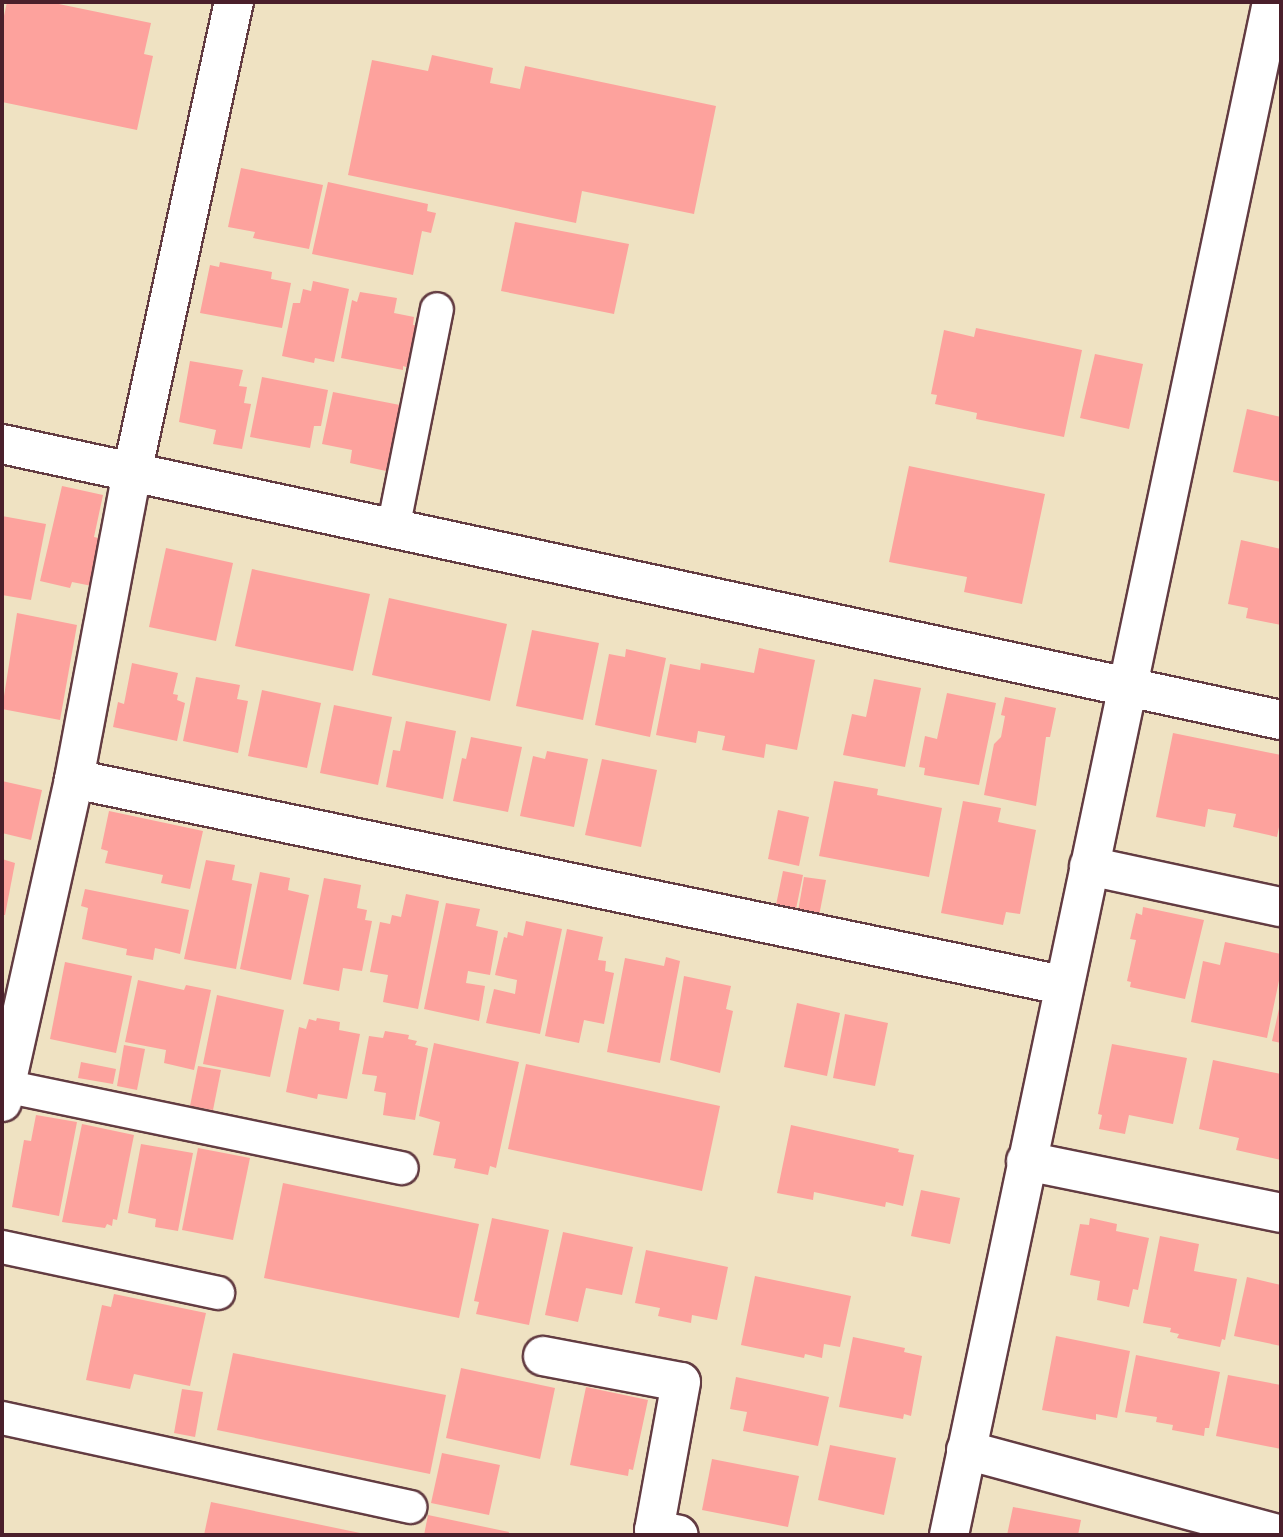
<!DOCTYPE html>
<style>
body{margin:0}
#map{position:relative;width:1283px;height:1537px;overflow:hidden;background:#efe2c2;font-family:"Balsamiq Sans",sans-serif}
div>[style]{position:absolute}
.building>*{inset:0;background:#fda29d}
.roads{filter:drop-shadow(2px 0 #633c42) drop-shadow(-2px 0 #633c42) drop-shadow(0 2px #633c42) drop-shadow(0 -2px #633c42)}
.service>*{height:32px;margin:-16px;padding:0 16px;transform-origin:16px;border-radius:16px;background:#fff}
.minor>*{height:38px;margin:-19px;padding:0 19px;transform-origin:19px;border-radius:19px;background:#fff}
.tertiary>*{height:38px;margin:-19px;padding:0 19px;transform-origin:19px;border-radius:19px;background:#fff}
span{translate:-50% -50%;white-space:nowrap;text-align:center;line-height:1.15;-webkit-text-stroke:6px #fcf5e5;paint-order:stroke}
.frame{position:absolute;inset:0;border:4px solid #4a1f2b;pointer-events:none}
</style>
<div id="map">
<div class="building">
<div style="clip-path:polygon(7px 2px,49px 2px,151px 23px,144px 54px,153px 56px,137px 130px,2px 102px,2px 25px)"></div>
<div style="clip-path:polygon(432px 55px,493px 68px,490px 83px,520px 89px,525px 66px,716px 106px,694px 214px,582px 191px,576px 223px,348px 175px,372px 60px,428px 71px)"></div>
<div style="clip-path:polygon(241px 168px,323px 185px,309px 249px,253px 238px,255px 232px,228px 227px)"></div>
<div style="clip-path:polygon(328px 182px,428px 204px,427px 211px,436px 213px,431px 233px,422px 231px,413px 275px,312px 254px)"></div>
<div style="clip-path:polygon(515px 222px,629px 244px,614px 314px,501px 291px)"></div>
<div style="clip-path:polygon(220px 262px,272px 272px,271px 279px,291px 283px,282px 328px,200px 313px,210px 265px,219px 267px)"></div>
<div style="clip-path:polygon(313px 281px,349px 289px,334px 362px,315px 358px,314px 363px,282px 356px,293px 303px,300px 303px,303px 289px,311px 291px)"></div>
<div style="clip-path:polygon(360px 292px,397px 298px,394px 313px,414px 317px,413px 325px,417px 325px,409px 368px,403px 366px,403px 370px,341px 358px,352px 300px,357px 302px)"></div>
<div style="clip-path:polygon(976px 328px,1082px 350px,1064px 437px,976px 419px,977px 413px,935px 404px,937px 395px,931px 394px,944px 330px,974px 337px)"></div>
<div style="clip-path:polygon(1095px 354px,1143px 364px,1129px 429px,1080px 418px)"></div>
<div style="clip-path:polygon(190px 361px,243px 370px,239px 386px,247px 387px,244px 403px,251px 404px,242px 449px,213px 444px,216px 430px,179px 422px)"></div>
<div style="clip-path:polygon(262px 377px,328px 390px,321px 426px,314px 426px,310px 448px,250px 437px)"></div>
<div style="clip-path:polygon(333px 392px,400px 405px,386px 471px,350px 463px,352px 450px,322px 444px)"></div>
<div style="clip-path:polygon(1247px 409px,1281px 417px,1281px 482px,1233px 472px)"></div>
<div style="clip-path:polygon(909px 466px,1045px 494px,1022px 604px,964px 592px,967px 577px,889px 562px)"></div>
<div style="clip-path:polygon(62px 486px,103px 495px,94px 537px,103px 539px,92px 586px,72px 582px,70px 588px,40px 581px)"></div>
<div style="clip-path:polygon(2px 516px,46px 524px,31px 600px,2px 595px)"></div>
<div style="clip-path:polygon(1241px 540px,1281px 549px,1281px 625px,1246px 618px,1248px 608px,1228px 604px)"></div>
<div style="clip-path:polygon(166px 548px,233px 563px,216px 641px,149px 627px)"></div>
<div style="clip-path:polygon(252px 569px,370px 594px,353px 671px,235px 646px)"></div>
<div style="clip-path:polygon(389px 598px,507px 624px,490px 701px,372px 675px)"></div>
<div style="clip-path:polygon(17px 613px,77px 625px,60px 720px,2px 709px)"></div>
<div style="clip-path:polygon(532px 630px,599px 643px,583px 720px,516px 706px)"></div>
<div style="clip-path:polygon(759px 648px,815px 660px,797px 750px,766px 744px,764px 758px,722px 750px,725px 736px,698px 731px,696px 743px,656px 735px,670px 664px,700px 670px,701px 663px,754px 673px)"></div>
<div style="clip-path:polygon(626px 649px,666px 658px,650px 737px,595px 725px,609px 654px,625px 657px)"></div>
<div style="clip-path:polygon(132px 663px,178px 673px,173px 694px,178px 695px,177px 700px,185px 703px,177px 741px,113px 727px,118px 702px,124px 704px)"></div>
<div style="clip-path:polygon(196px 677px,240px 685px,237px 699px,248px 701px,238px 753px,183px 741px)"></div>
<div style="clip-path:polygon(874px 679px,921px 688px,905px 767px,843px 755px,852px 714px,866px 717px)"></div>
<div style="clip-path:polygon(262px 690px,321px 703px,307px 768px,248px 756px)"></div>
<div style="clip-path:polygon(947px 693px,996px 703px,979px 785px,924px 775px,925px 768px,919px 767px,925px 736px,937px 739px)"></div>
<div style="clip-path:polygon(1005px 697px,1056px 708px,1050px 737px,1046px 737px,1036px 806px,984px 795px,994px 744px,1001px 737px,1005px 716px,1001px 715px)"></div>
<div style="clip-path:polygon(334px 705px,392px 717px,378px 785px,320px 773px)"></div>
<div style="clip-path:polygon(406px 721px,456px 731px,443px 799px,386px 787px,393px 750px,400px 751px)"></div>
<div style="clip-path:polygon(1173px 733px,1281px 755px,1281px 817px,1277px 837px,1233px 827px,1236px 814px,1208px 809px,1205px 827px,1156px 817px)"></div>
<div style="clip-path:polygon(471px 737px,522px 747px,508px 812px,453px 801px,462px 758px,466px 759px)"></div>
<div style="clip-path:polygon(547px 751px,588px 759px,574px 827px,520px 816px,533px 756px,545px 759px)"></div>
<div style="clip-path:polygon(602px 759px,657px 770px,641px 847px,585px 835px)"></div>
<div style="clip-path:polygon(2px 781px,42px 790px,31px 840px,2px 833px)"></div>
<div style="clip-path:polygon(834px 781px,878px 789px,877px 795px,942px 808px,929px 877px,819px 856px)"></div>
<div style="clip-path:polygon(963px 801px,1001px 808px,998px 822px,1036px 830px,1020px 914px,1006px 912px,1003px 925px,941px 913px)"></div>
<div style="clip-path:polygon(778px 810px,809px 817px,799px 866px,768px 859px)"></div>
<div style="clip-path:polygon(109px 811px,203px 831px,190px 889px,161px 883px,163px 875px,105px 863px,108px 851px,101px 849px)"></div>
<div style="clip-path:polygon(2px 859px,15px 863px,5px 915px,2px 915px)"></div>
<div style="clip-path:polygon(206px 860px,235px 865px,232px 880px,252px 884px,236px 969px,184px 959px)"></div>
<div style="clip-path:polygon(783px 871px,803px 875px,796px 909px,776px 905px)"></div>
<div style="clip-path:polygon(260px 872px,290px 878px,288px 890px,309px 895px,291px 980px,240px 969px)"></div>
<div style="clip-path:polygon(804px 877px,826px 880px,818px 921px,797px 917px)"></div>
<div style="clip-path:polygon(324px 878px,361px 885px,357px 908px,367px 910px,365px 920px,372px 921px,362px 971px,343px 968px,339px 991px,303px 984px)"></div>
<div style="clip-path:polygon(85px 889px,189px 910px,180px 954px,155px 948px,153px 960px,126px 955px,127px 949px,82px 939px,88px 908px,81px 906px)"></div>
<div style="clip-path:polygon(406px 894px,439px 901px,418px 1009px,383px 1002px,388px 975px,370px 972px,380px 922px,390px 924px,392px 915px,401px 917px)"></div>
<div style="clip-path:polygon(446px 903px,480px 909px,476px 926px,498px 931px,490px 975px,468px 971px,466px 983px,485px 986px,479px 1021px,424px 1009px)"></div>
<div style="clip-path:polygon(1143px 907px,1204px 920px,1185px 999px,1130px 987px,1131px 982px,1127px 981px,1136px 940px,1130px 939px,1136px 913px,1142px 915px)"></div>
<div style="clip-path:polygon(526px 921px,562px 929px,540px 1034px,486px 1023px,494px 989px,515px 994px,517px 980px,495px 975px,504px 937px,507px 938px,508px 932px,523px 936px)"></div>
<div style="clip-path:polygon(567px 929px,603px 937px,598px 960px,606px 961px,605px 971px,614px 973px,604px 1024px,584px 1020px,579px 1043px,545px 1036px)"></div>
<div style="clip-path:polygon(1225px 942px,1281px 954px,1281px 971px,1267px 1038px,1191px 1022px,1203px 961px,1220px 965px)"></div>
<div style="clip-path:polygon(666px 957px,680px 961px,660px 1063px,607px 1052px,625px 958px,664px 966px)"></div>
<div style="clip-path:polygon(65px 962px,132px 976px,116px 1053px,50px 1039px)"></div>
<div style="clip-path:polygon(684px 976px,731px 986px,726px 1009px,733px 1011px,720px 1073px,670px 1060px)"></div>
<div style="clip-path:polygon(138px 980px,184px 990px,186px 985px,211px 990px,194px 1070px,164px 1063px,166px 1050px,125px 1042px)"></div>
<div style="clip-path:polygon(217px 995px,284px 1010px,270px 1077px,203px 1064px)"></div>
<div style="clip-path:polygon(797px 1003px,840px 1013px,827px 1076px,784px 1067px)"></div>
<div style="clip-path:polygon(1280px 1004px,1281px 1005px,1281px 1043px,1272px 1041px)"></div>
<div style="clip-path:polygon(845px 1014px,888px 1023px,875px 1086px,833px 1078px)"></div>
<div style="clip-path:polygon(317px 1018px,340px 1022px,339px 1030px,360px 1034px,347px 1099px,318px 1094px,317px 1099px,286px 1092px,299px 1027px,306px 1029px,309px 1019px,316px 1021px)"></div>
<div style="clip-path:polygon(385px 1031px,409px 1035px,408px 1039px,417px 1041px,415px 1045px,428px 1048px,415px 1120px,383px 1115px,386px 1093px,374px 1091px,377px 1076px,362px 1074px,369px 1036px,383px 1038px)"></div>
<div style="clip-path:polygon(434px 1043px,519px 1062px,496px 1168px,490px 1166px,488px 1175px,454px 1168px,456px 1159px,433px 1155px,440px 1122px,419px 1116px)"></div>
<div style="clip-path:polygon(1112px 1044px,1187px 1058px,1173px 1124px,1129px 1115px,1125px 1134px,1099px 1129px,1102px 1115px,1098px 1114px)"></div>
<div style="clip-path:polygon(124px 1045px,145px 1049px,137px 1090px,117px 1086px)"></div>
<div style="clip-path:polygon(1213px 1060px,1281px 1074px,1281px 1160px,1236px 1150px,1239px 1138px,1199px 1129px)"></div>
<div style="clip-path:polygon(81px 1062px,116px 1069px,113px 1084px,78px 1078px)"></div>
<div style="clip-path:polygon(526px 1064px,720px 1106px,702px 1191px,508px 1149px)"></div>
<div style="clip-path:polygon(198px 1066px,221px 1070px,213px 1110px,190px 1106px)"></div>
<div style="clip-path:polygon(36px 1115px,77px 1122px,59px 1216px,12px 1207px,24px 1140px,31px 1141px)"></div>
<div style="clip-path:polygon(82px 1124px,134px 1135px,117px 1220px,113px 1219px,112px 1226px,107px 1224px,105px 1228px,62px 1222px)"></div>
<div style="clip-path:polygon(791px 1125px,899px 1149px,898px 1152px,914px 1155px,903px 1206px,886px 1202px,885px 1207px,814px 1192px,813px 1200px,777px 1193px)"></div>
<div style="clip-path:polygon(141px 1144px,193px 1153px,178px 1231px,155px 1227px,156px 1219px,128px 1213px)"></div>
<div style="clip-path:polygon(198px 1148px,250px 1158px,233px 1240px,182px 1230px)"></div>
<div style="clip-path:polygon(283px 1183px,479px 1224px,459px 1318px,264px 1278px)"></div>
<div style="clip-path:polygon(921px 1190px,960px 1198px,950px 1244px,911px 1236px)"></div>
<div style="clip-path:polygon(492px 1218px,549px 1230px,529px 1325px,476px 1314px,479px 1302px,474px 1301px)"></div>
<div style="clip-path:polygon(1090px 1218px,1117px 1224px,1116px 1231px,1149px 1238px,1138px 1290px,1133px 1289px,1129px 1307px,1097px 1300px,1100px 1281px,1070px 1275px,1080px 1224px,1089px 1225px)"></div>
<div style="clip-path:polygon(563px 1232px,633px 1247px,622px 1295px,586px 1288px,578px 1322px,545px 1315px)"></div>
<div style="clip-path:polygon(1160px 1236px,1199px 1244px,1194px 1271px,1237px 1279px,1225px 1340px,1222px 1339px,1220px 1347px,1177px 1338px,1179px 1334px,1170px 1332px,1171px 1328px,1143px 1323px)"></div>
<div style="clip-path:polygon(646px 1250px,728px 1267px,717px 1320px,692px 1315px,691px 1323px,658px 1316px,660px 1308px,635px 1303px)"></div>
<div style="clip-path:polygon(755px 1276px,851px 1296px,840px 1347px,824px 1344px,822px 1358px,805px 1354px,804px 1358px,741px 1345px)"></div>
<div style="clip-path:polygon(1247px 1277px,1281px 1285px,1281px 1346px,1234px 1336px)"></div>
<div style="clip-path:polygon(114px 1294px,206px 1313px,190px 1386px,134px 1374px,130px 1389px,86px 1380px,102px 1305px,111px 1307px)"></div>
<div style="clip-path:polygon(1056px 1336px,1130px 1351px,1117px 1418px,1096px 1414px,1096px 1420px,1042px 1410px)"></div>
<div style="clip-path:polygon(853px 1337px,905px 1348px,904px 1352px,922px 1356px,911px 1416px,904px 1414px,903px 1419px,839px 1407px)"></div>
<div style="clip-path:polygon(233px 1353px,446px 1395px,430px 1474px,217px 1430px)"></div>
<div style="clip-path:polygon(1136px 1355px,1220px 1372px,1209px 1428px,1205px 1428px,1204px 1436px,1172px 1430px,1173px 1425px,1156px 1422px,1157px 1417px,1125px 1412px)"></div>
<div style="clip-path:polygon(461px 1368px,555px 1388px,540px 1459px,446px 1438px)"></div>
<div style="clip-path:polygon(1228px 1375px,1281px 1385px,1281px 1449px,1216px 1436px)"></div>
<div style="clip-path:polygon(736px 1377px,829px 1397px,818px 1446px,743px 1431px,747px 1412px,730px 1409px)"></div>
<div style="clip-path:polygon(586px 1387px,648px 1400px,633px 1470px,629px 1469px,628px 1476px,570px 1465px)"></div>
<div style="clip-path:polygon(182px 1389px,203px 1392px,195px 1437px,174px 1433px)"></div>
<div style="clip-path:polygon(830px 1445px,896px 1458px,884px 1515px,818px 1500px)"></div>
<div style="clip-path:polygon(442px 1453px,500px 1465px,489px 1515px,431px 1503px)"></div>
<div style="clip-path:polygon(712px 1459px,799px 1476px,788px 1527px,702px 1510px)"></div>
<div style="clip-path:polygon(211px 1502px,365px 1534px,365px 1535px,204px 1535px)"></div>
<div style="clip-path:polygon(1013px 1507px,1081px 1520px,1078px 1535px,1007px 1535px)"></div>
<div style="clip-path:polygon(428px 1515px,509px 1532px,508px 1535px,424px 1535px)"></div>
</div>
<div class="roads">
<div class="service">
<div style="left:393px;top:529px;width:224px;rotate:-78.7deg"></div>
<div style="left:5px;top:1086px;width:405px;rotate:11.7deg"></div>
<div style="left:2px;top:1247px;width:221px;rotate:12deg"></div>
<div style="left:2px;top:1418px;width:418px;rotate:12.3deg"></div>
</div>
<div class="minor">
<div style="left:2px;top:444px;width:1308px;rotate:12.18deg"></div>
<div style="left:74px;top:779px;width:1009px;rotate:11.78deg"></div>
<div style="left:1089px;top:866px;width:196px;rotate:12.1deg"></div>
<div style="left:2px;top:1102px;width:331px;rotate:-77.4deg"></div>
<div style="left:74px;top:779px;width:311px;rotate:-79.3deg"></div>
<div style="left:132px;top:473px;width:482px;rotate:-77.8deg"></div>
<div style="left:1026px;top:1161px;width:260px;rotate:11.5deg"></div>
<div style="left:543px;top:1356px;width:140px;rotate:10.7deg"></div>
<div style="left:681px;top:1382px;width:150px;rotate:100.3deg"></div>
<div style="left:654px;top:1530px;width:25px;rotate:11deg"></div>
<div style="left:966px;top:1450px;width:326px;rotate:15.1deg"></div>
</div>
<div class="tertiary">
<div style="left:949px;top:1535px;width:1567px;rotate:-78.1deg"></div>
</div>
</div>
<div class="frame"></div>
</div>
